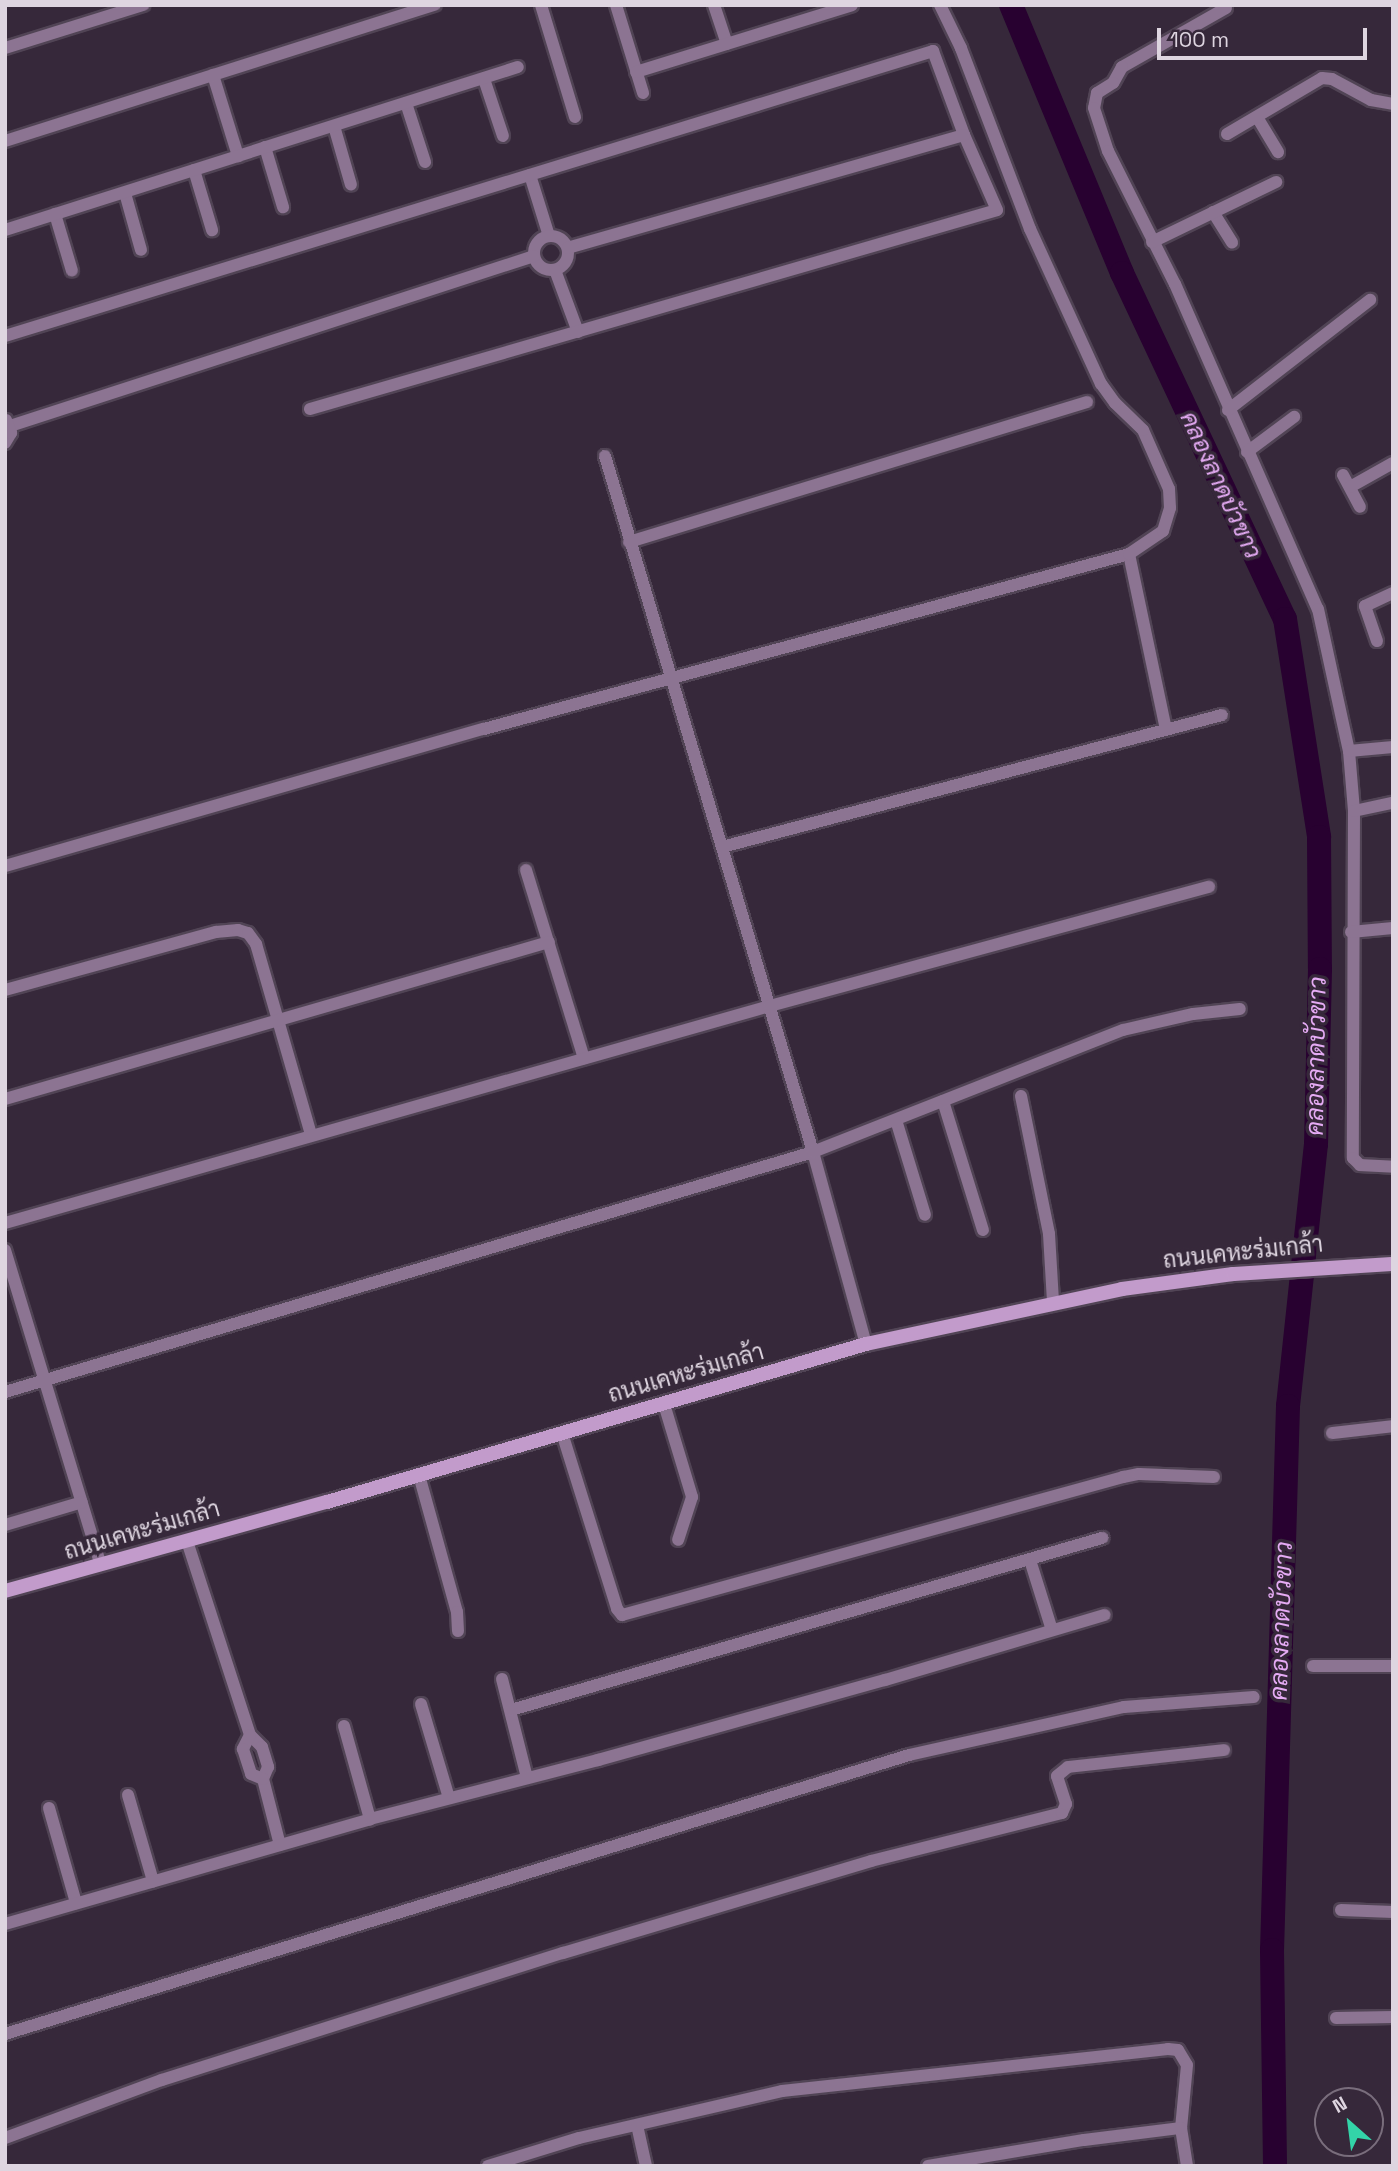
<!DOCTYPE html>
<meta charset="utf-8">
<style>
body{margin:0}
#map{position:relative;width:1398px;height:2171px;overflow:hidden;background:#36283a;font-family:"Space Grotesk",Sarabun,sans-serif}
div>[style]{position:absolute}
.river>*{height:24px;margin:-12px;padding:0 12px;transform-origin:12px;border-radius:12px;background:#280130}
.roads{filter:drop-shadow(2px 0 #514455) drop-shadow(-2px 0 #514455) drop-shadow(0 2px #514455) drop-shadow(0 -2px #514455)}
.street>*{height:12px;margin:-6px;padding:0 6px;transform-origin:6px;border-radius:6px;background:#8c7492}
.street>.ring{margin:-6px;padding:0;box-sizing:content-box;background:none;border:12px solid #8c7492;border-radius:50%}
.secondary>*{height:14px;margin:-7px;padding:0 7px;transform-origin:7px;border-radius:7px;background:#c29bcb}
span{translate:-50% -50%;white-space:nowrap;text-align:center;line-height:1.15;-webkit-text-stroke:7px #36283a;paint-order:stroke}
.street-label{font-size:23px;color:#ded5e0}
.water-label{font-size:24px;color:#e5abf4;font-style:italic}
.frame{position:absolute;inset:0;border:7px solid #ded5e0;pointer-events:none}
.north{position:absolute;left:1314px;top:2087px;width:70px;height:70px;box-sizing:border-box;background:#36283a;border:2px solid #796d7c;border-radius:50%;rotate:332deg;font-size:19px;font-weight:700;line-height:28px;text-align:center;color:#ded5e0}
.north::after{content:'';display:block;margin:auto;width:24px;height:32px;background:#33d4a8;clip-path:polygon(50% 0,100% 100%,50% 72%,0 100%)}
.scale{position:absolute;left:1157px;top:28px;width:210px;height:32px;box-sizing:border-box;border:4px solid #ded5e0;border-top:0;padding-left:9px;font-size:21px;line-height:24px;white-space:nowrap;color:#ded5e0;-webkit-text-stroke:5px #36283a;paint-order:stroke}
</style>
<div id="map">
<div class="river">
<div style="left:1011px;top:5px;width:290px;rotate:67.5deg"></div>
<div style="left:1122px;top:273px;width:382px;rotate:64.8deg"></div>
<div style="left:1285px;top:619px;width:221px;rotate:81.1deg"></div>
<div style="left:1319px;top:837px;width:132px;rotate:89.6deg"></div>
<div style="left:1320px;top:969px;width:175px;rotate:91.3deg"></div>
<div style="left:1316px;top:1144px;width:263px;rotate:96.1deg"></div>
<div style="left:1288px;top:1406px;width:544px;rotate:91.68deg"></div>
<div style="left:1272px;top:1950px;width:216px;rotate:89.2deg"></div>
</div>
<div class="roads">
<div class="street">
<div style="left:541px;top:5px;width:117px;rotate:73.1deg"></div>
<div style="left:616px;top:5px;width:92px;rotate:72.9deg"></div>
<div style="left:714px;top:5px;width:41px;rotate:71.6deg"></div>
<div style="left:1226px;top:8px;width:120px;rotate:150.4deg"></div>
<div style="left:1122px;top:67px;width:18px;rotate:119deg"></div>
<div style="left:1113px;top:83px;width:19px;rotate:148deg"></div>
<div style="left:1097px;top:93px;width:15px;rotate:101deg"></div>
<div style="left:1094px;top:108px;width:45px;rotate:72deg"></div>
<div style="left:1108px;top:151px;width:149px;rotate:63.3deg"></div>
<div style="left:1175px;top:284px;width:355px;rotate:66.3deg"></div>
<div style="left:1318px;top:609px;width:145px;rotate:77.7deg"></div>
<div style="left:1349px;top:751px;width:60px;rotate:85.2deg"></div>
<div style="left:1354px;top:811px;width:347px;rotate:90.2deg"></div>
<div style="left:1353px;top:1158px;width:10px;rotate:45deg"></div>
<div style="left:1360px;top:1165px;width:33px;rotate:3deg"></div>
<div style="left:5px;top:48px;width:145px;rotate:-17.3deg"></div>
<div style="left:636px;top:72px;width:226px;rotate:-17.2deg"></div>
<div style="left:213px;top:75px;width:85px;rotate:72.8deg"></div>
<div style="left:484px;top:79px;width:60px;rotate:71.6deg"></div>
<div style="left:406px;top:103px;width:62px;rotate:72.1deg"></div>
<div style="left:1257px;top:117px;width:41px;rotate:59deg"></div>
<div style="left:334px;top:126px;width:61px;rotate:73.9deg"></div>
<div style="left:1227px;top:134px;width:110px;rotate:-30.5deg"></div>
<div style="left:1322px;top:78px;width:10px;rotate:6deg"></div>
<div style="left:1332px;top:79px;width:44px;rotate:28.3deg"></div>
<div style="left:1371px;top:100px;width:22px;rotate:10deg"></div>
<div style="left:5px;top:141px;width:451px;rotate:-17.6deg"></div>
<div style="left:265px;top:147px;width:63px;rotate:73.3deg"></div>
<div style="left:194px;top:170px;width:63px;rotate:73.3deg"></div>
<div style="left:530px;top:175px;width:64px;rotate:72.7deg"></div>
<div style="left:125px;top:193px;width:59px;rotate:74.3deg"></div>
<div style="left:1213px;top:212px;width:36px;rotate:58deg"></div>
<div style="left:55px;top:214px;width:59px;rotate:73.4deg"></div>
<div style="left:5px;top:230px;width:538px;rotate:-17.63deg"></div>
<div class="ring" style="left:534px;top:236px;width:22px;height:22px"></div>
<div style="left:1152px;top:242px;width:138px;rotate:-25.8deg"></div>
<div style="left:555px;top:270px;width:66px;rotate:69.6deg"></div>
<div style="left:5px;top:336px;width:971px;rotate:-17.07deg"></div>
<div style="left:933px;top:51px;width:90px;rotate:69.7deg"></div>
<div style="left:310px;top:409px;width:715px;rotate:-16.15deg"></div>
<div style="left:997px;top:210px;width:82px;rotate:-113.7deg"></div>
<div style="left:964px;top:135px;width:412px;rotate:164.1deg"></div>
<div style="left:1228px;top:410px;width:180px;rotate:-37.8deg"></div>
<div style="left:10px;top:426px;width:551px;rotate:-17.97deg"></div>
<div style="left:5px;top:443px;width:12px;rotate:-59deg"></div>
<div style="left:11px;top:433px;width:14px;rotate:-111deg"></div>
<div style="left:1247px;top:452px;width:59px;rotate:-36.7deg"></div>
<div style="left:605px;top:456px;width:726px;rotate:73.36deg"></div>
<div style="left:813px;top:1152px;width:199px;rotate:74.6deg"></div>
<div style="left:1343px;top:475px;width:36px;rotate:62deg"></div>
<div style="left:1350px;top:487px;width:49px;rotate:-29.2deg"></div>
<div style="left:629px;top:542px;width:479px;rotate:-17deg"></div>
<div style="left:1129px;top:554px;width:179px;rotate:78.1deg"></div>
<div style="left:1377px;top:641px;width:37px;rotate:-109deg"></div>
<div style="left:1365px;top:606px;width:31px;rotate:-25deg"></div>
<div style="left:1349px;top:751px;width:44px;rotate:-5.2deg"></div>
<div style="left:1354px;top:811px;width:40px;rotate:-12deg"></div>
<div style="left:722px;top:847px;width:517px;rotate:-14.79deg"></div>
<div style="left:5px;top:866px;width:498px;rotate:-16deg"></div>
<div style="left:484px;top:729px;width:668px;rotate:-15.18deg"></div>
<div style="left:1129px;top:554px;width:41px;rotate:-34.1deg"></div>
<div style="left:1163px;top:531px;width:24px;rotate:-73deg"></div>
<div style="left:1170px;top:508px;width:19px;rotate:-93deg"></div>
<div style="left:1169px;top:489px;width:64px;rotate:-113.8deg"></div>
<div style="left:1143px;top:430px;width:39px;rotate:-136deg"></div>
<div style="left:1115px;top:403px;width:24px;rotate:-126deg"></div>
<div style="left:1101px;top:384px;width:170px;rotate:-114.6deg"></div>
<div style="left:1030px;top:229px;width:194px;rotate:-110.9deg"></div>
<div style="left:961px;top:48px;width:48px;rotate:-116deg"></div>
<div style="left:526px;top:870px;width:197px;rotate:72.9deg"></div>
<div style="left:1351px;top:932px;width:42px;rotate:-5.4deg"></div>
<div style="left:5px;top:990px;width:219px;rotate:-15.4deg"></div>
<div style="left:216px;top:932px;width:22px;rotate:-5deg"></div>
<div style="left:238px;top:930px;width:10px;rotate:17deg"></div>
<div style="left:248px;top:933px;width:14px;rotate:54deg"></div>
<div style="left:256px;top:944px;width:199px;rotate:73.9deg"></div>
<div style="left:1021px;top:1096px;width:141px;rotate:78.5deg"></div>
<div style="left:1049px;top:1234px;width:67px;rotate:86.6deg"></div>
<div style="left:5px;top:1099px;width:566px;rotate:-16.1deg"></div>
<div style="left:943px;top:1101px;width:135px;rotate:72.8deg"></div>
<div style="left:896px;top:1120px;width:99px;rotate:73deg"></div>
<div style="left:5px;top:1223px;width:795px;rotate:-15.84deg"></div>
<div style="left:770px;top:1006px;width:455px;rotate:-15.2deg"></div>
<div style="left:5px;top:1250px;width:329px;rotate:73.1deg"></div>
<div style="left:5px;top:1392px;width:843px;rotate:-16.54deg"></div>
<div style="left:813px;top:1152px;width:333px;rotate:-21.5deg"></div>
<div style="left:1123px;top:1030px;width:72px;rotate:-12.9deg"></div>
<div style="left:1193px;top:1014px;width:47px;rotate:-6.1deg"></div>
<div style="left:664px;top:1404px;width:97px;rotate:73.2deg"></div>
<div style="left:692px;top:1497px;width:45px;rotate:108deg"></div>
<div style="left:562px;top:1433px;width:184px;rotate:72.6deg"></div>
<div style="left:617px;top:1609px;width:8px;rotate:50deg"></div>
<div style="left:622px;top:1615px;width:520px;rotate:-15.4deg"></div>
<div style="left:1123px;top:1477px;width:16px;rotate:-11deg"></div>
<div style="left:1139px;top:1474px;width:75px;rotate:2.3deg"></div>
<div style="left:1332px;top:1433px;width:61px;rotate:-6.5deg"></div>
<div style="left:419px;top:1475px;width:142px;rotate:74.5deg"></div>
<div style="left:457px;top:1612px;width:19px;rotate:87deg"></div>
<div style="left:5px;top:1525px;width:80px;rotate:-16.6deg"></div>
<div style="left:187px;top:1541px;width:204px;rotate:72deg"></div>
<div style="left:250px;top:1735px;width:17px;rotate:45deg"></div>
<div style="left:262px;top:1747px;width:21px;rotate:73deg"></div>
<div style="left:268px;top:1767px;width:13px;rotate:113deg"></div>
<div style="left:263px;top:1779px;width:68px;rotate:75.6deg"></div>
<div style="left:1030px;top:1560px;width:73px;rotate:72.6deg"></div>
<div style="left:1313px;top:1666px;width:80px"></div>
<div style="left:502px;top:1679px;width:102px;rotate:75.8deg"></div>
<div style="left:421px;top:1704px;width:98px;rotate:73.4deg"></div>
<div style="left:511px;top:1710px;width:616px;rotate:-16.23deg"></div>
<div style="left:344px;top:1726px;width:97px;rotate:74.4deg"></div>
<div style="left:250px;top:1735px;width:16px;rotate:117deg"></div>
<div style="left:243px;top:1749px;width:26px;rotate:72deg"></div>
<div style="left:251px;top:1774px;width:13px;rotate:23deg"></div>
<div style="left:128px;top:1795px;width:90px;rotate:73.8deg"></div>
<div style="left:49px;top:1808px;width:99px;rotate:74.1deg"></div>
<div style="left:1341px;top:1910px;width:52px;rotate:2.2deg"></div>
<div style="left:5px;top:1924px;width:380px;rotate:-16deg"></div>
<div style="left:370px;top:1819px;width:236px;rotate:-14.5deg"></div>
<div style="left:598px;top:1760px;width:298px;rotate:-15.6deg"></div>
<div style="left:885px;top:1680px;width:229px;rotate:-16.5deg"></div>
<div style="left:1336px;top:2018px;width:57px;rotate:-1deg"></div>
<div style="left:5px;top:2034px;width:946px;rotate:-17.15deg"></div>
<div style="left:909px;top:1755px;width:220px;rotate:-12.6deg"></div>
<div style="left:1124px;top:1707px;width:130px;rotate:-4.4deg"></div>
<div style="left:637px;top:2125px;width:42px;rotate:77.6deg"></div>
<div style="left:5px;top:2138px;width:167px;rotate:-20.3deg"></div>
<div style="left:162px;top:2080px;width:421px;rotate:-17.6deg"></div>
<div style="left:563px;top:1953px;width:321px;rotate:-16.6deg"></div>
<div style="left:871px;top:1861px;width:197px;rotate:-14.1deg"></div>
<div style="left:1062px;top:1813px;width:10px;rotate:-66deg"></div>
<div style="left:1066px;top:1804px;width:29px;rotate:-108deg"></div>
<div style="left:1057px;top:1776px;width:14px;rotate:-39deg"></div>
<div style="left:1068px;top:1767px;width:157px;rotate:-6.2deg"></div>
<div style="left:488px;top:2166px;width:95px;rotate:-17.1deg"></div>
<div style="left:579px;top:2138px;width:208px;rotate:-13deg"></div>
<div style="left:782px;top:2091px;width:388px;rotate:-6.2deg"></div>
<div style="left:1168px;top:2049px;width:10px;rotate:6deg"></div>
<div style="left:1178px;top:2050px;width:17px;rotate:59deg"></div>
<div style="left:1187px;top:2065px;width:63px;rotate:95.4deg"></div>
<div style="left:1181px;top:2128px;width:38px;rotate:81deg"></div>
<div style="left:928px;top:2166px;width:158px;rotate:-9.5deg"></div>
<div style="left:1084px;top:2140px;width:98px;rotate:-7.1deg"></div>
</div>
<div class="secondary">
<div style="left:5px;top:1591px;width:334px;rotate:-15.5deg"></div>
<div style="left:327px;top:1502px;width:562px;rotate:-16.34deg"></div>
<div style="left:866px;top:1344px;width:262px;rotate:-12.1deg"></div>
<div style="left:1122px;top:1289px;width:112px;rotate:-7.7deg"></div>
<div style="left:1233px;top:1274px;width:160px;rotate:-3.6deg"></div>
</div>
</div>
<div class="street-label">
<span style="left:1243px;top:1252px;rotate:-6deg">ถนนเคหะร่มเกล้า</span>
<span style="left:686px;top:1373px;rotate:-16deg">ถนนเคหะร่มเกล้า</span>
<span style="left:142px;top:1530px;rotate:-16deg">ถนนเคหะร่มเกล้า</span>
</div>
<div class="water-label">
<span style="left:1221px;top:485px;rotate:65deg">คลองลาดบัวขาว</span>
<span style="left:1316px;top:1056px;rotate:-89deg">คลองลาดบัวขาว</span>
<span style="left:1281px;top:1621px;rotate:-88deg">คลองลาดบัวขาว</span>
</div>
<div class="frame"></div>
<div class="north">N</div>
<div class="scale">100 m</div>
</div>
